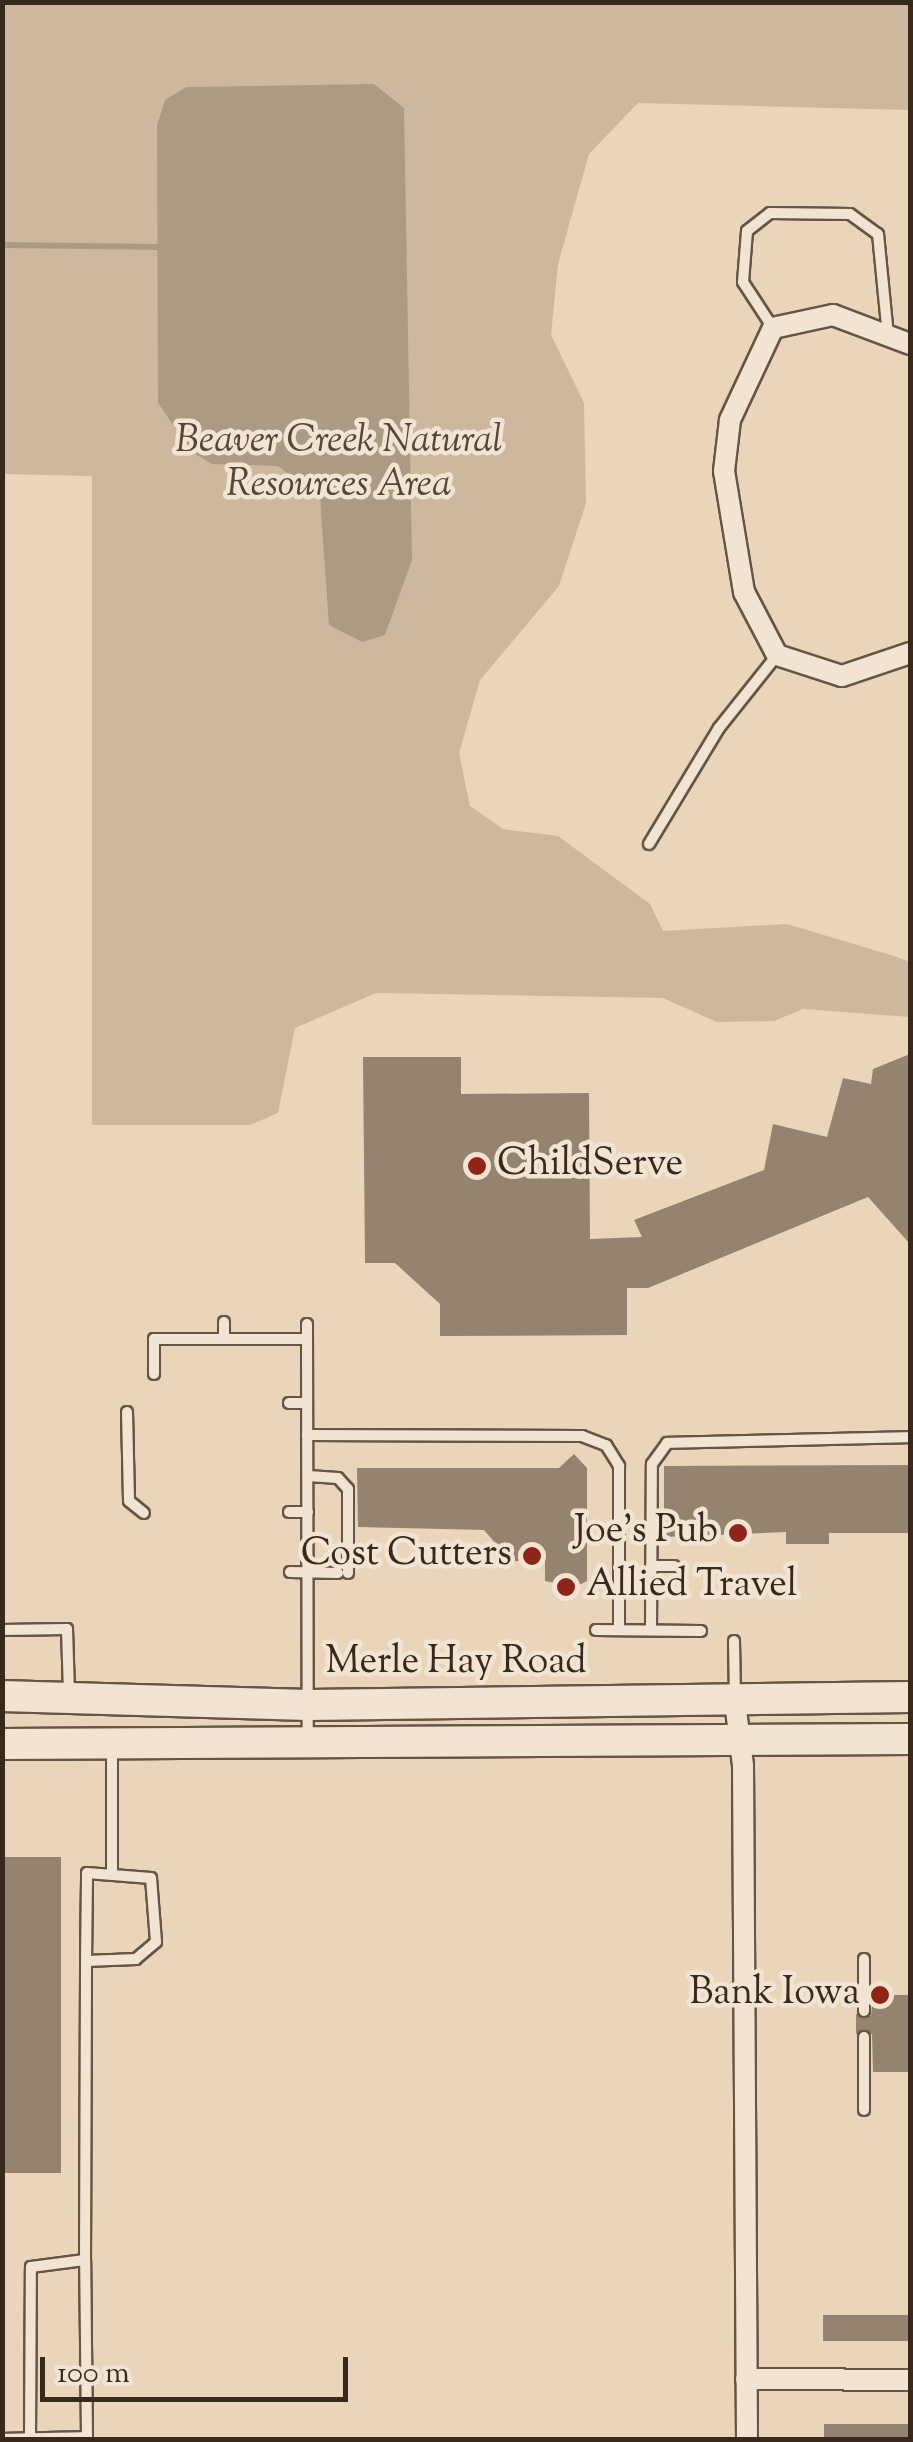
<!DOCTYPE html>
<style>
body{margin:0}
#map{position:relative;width:913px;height:2442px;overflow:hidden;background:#e9d5b9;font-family:"Sorts Mill Goudy",serif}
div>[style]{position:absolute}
.green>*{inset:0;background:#cbb89e}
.water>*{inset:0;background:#ac9b84}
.stream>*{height:6px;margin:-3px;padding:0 3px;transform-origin:3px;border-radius:3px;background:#ac9b84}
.building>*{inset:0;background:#94836e}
.roads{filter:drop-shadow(2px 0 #645544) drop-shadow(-2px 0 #645544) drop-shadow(0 2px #645544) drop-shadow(0 -2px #645544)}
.service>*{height:10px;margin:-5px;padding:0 5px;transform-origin:5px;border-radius:5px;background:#f1e4d2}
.minor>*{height:20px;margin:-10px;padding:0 10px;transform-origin:10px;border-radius:10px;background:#f1e4d2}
.secondary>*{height:30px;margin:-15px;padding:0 15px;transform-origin:15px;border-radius:15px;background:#f1e4d2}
.dots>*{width:28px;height:28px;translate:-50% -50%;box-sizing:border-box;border:5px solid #f1e4d2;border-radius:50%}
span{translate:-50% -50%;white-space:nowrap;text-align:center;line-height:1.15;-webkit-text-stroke:9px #f1e4d2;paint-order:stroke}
.park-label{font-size:38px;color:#554637;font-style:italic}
.poi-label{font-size:38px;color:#372a1d}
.left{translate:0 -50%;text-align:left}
.right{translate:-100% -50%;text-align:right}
.street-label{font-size:38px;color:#372a1d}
.frame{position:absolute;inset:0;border:5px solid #372a1d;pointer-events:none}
.scale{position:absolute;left:40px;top:2357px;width:308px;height:45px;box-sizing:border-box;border:5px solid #372a1d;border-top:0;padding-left:12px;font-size:30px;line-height:35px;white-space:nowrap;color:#372a1d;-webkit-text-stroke:8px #f1e4d2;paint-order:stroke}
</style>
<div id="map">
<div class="green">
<div style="clip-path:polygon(3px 3px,910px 3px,910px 110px,638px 103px,589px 154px,558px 264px,551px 335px,584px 403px,586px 503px,559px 586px,480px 680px,459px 753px,470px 806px,503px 829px,558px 836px,650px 904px,663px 931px,787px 924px,894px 956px,910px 962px,910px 1017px,803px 1009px,774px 1021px,717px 1022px,663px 998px,376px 993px,295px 1028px,278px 1113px,250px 1125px,92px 1125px,92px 476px,3px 474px)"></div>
</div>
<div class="water">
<div style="clip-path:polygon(374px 84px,404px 108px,412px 560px,385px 635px,362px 642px,329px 625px,320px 498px,278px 466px,212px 464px,192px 452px,158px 403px,157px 125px,165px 100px,186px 87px)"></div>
</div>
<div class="stream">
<div style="left:2px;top:245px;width:158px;rotate:0.7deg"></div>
</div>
<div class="building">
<div style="clip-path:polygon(910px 1054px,910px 1244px,868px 1197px,648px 1288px,627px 1288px,627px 1335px,440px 1336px,440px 1304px,395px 1263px,365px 1263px,363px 1057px,461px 1057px,461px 1094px,589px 1093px,590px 1239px,642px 1237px,634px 1220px,764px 1170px,773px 1124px,827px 1137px,843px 1078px,871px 1084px,873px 1069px)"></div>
<div style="clip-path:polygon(574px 1454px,587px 1468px,587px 1581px,575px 1587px,545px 1581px,545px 1556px,512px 1562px,484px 1530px,358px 1527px,357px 1468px,559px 1468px)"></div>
<div style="clip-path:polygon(910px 1465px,910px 1533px,829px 1533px,829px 1544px,786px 1544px,786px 1532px,664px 1537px,664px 1466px)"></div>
<div style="clip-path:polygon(5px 1857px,61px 1857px,61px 2173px,2px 2173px)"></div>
<div style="clip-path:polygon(873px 1995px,910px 1995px,910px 2072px,873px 2072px,872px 2034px,856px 2034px,856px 2014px,871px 2016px)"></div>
<div style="clip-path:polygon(823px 2315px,910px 2315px,910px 2341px,823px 2341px)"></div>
<div style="clip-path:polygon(824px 2424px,910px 2424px,910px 2440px,824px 2440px)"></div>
</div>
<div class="roads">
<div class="service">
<div style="left:773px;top:328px;width:55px;rotate:-123.1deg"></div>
<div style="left:743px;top:282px;width:51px;rotate:-85.5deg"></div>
<div style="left:747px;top:231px;width:29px;rotate:-38deg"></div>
<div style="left:770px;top:213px;width:80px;rotate:0.7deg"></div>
<div style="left:850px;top:214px;width:34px;rotate:36deg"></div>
<div style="left:878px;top:234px;width:102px;rotate:84.4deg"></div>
<div style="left:649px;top:844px;width:135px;rotate:-58.9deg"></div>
<div style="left:719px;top:728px;width:93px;rotate:-51.5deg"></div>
<div style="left:224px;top:1322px;width:17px;rotate:90deg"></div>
<div style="left:307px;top:1324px;width:413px;rotate:89.9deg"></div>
<div style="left:154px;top:1374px;width:35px;rotate:-90deg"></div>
<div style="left:154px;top:1339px;width:153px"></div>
<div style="left:289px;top:1403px;width:18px"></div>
<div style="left:127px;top:1412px;width:89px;rotate:88.7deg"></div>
<div style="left:129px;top:1501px;width:19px;rotate:39deg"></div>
<div style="left:307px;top:1435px;width:275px;rotate:0.2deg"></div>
<div style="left:582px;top:1436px;width:26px;rotate:21deg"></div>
<div style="left:606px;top:1445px;width:25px;rotate:58deg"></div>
<div style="left:619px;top:1466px;width:164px;rotate:90deg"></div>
<div style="left:308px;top:1476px;width:30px;rotate:4deg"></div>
<div style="left:338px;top:1478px;width:15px;rotate:48deg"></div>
<div style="left:348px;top:1489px;width:84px;rotate:90deg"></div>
<div style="left:289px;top:1512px;width:19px"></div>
<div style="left:651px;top:1566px;width:23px"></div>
<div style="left:290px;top:1572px;width:48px;rotate:1.2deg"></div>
<div style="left:2px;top:1630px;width:65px;rotate:-0.9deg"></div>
<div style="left:67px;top:1629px;width:65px;rotate:88.2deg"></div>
<div style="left:596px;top:1630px;width:105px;rotate:0.5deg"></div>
<div style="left:651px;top:1630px;width:166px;rotate:-89.7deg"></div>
<div style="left:652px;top:1464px;width:26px;rotate:-54deg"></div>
<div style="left:667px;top:1443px;width:243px;rotate:-1.4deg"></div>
<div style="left:734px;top:1641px;width:55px;rotate:89deg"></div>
<div style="left:112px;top:1873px;width:124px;rotate:-90deg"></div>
<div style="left:864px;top:1959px;width:52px;rotate:90deg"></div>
<div style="left:864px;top:2037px;width:73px;rotate:90deg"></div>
<div style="left:2px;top:2439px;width:85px;rotate:-1.3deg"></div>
<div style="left:87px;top:2437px;width:177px;rotate:-90.6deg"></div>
<div style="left:85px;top:2260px;width:299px;rotate:-89.8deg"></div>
<div style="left:86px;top:1961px;width:88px;rotate:-89.3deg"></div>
<div style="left:87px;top:1873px;width:64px;rotate:4.5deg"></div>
<div style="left:151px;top:1878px;width:64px;rotate:85.5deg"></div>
<div style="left:156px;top:1942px;width:26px;rotate:140deg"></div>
<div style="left:136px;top:1959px;width:50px;rotate:177.7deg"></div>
<div style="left:30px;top:2440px;width:173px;rotate:-89.7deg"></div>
<div style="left:31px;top:2267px;width:54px;rotate:-7.4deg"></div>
</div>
<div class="minor">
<div style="left:910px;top:344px;width:82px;rotate:-159.4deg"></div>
<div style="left:833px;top:315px;width:61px;rotate:167.8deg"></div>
<div style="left:773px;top:328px;width:102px;rotate:115.1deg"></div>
<div style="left:730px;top:420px;width:51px;rotate:96.7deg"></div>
<div style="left:724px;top:471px;width:123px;rotate:80.6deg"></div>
<div style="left:744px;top:592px;width:71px;rotate:62.4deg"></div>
<div style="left:777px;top:655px;width:68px;rotate:17.9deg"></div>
<div style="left:842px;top:676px;width:72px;rotate:-18.7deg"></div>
<div style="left:735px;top:1702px;width:64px;rotate:82.8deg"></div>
<div style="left:743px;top:1765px;width:675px;rotate:89.66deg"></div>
<div style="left:746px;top:2379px;width:164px;rotate:0.3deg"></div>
</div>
<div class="secondary">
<div style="left:2px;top:1696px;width:306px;rotate:1.7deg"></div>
<div style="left:308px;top:1705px;width:602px;rotate:-0.76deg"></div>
<div style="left:2px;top:1744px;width:908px;rotate:-0.32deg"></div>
</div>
</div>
<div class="dots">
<div style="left:477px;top:1166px;background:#8f2418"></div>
<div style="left:738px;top:1533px;background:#8f2418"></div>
<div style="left:532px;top:1556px;background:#8f2418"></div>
<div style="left:566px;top:1587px;background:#8f2418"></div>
<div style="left:880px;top:1995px;background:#8f2418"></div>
</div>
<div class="park-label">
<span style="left:339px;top:465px">Beaver Creek Natural<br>Resources Area</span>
</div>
<div class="poi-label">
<span class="left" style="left:497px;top:1166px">ChildServe</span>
<span class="right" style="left:718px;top:1533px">Joe's Pub</span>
<span class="right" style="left:512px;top:1556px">Cost Cutters</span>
<span class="left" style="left:586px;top:1587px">Allied Travel</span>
<span class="right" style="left:860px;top:1995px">Bank Iowa</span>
</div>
<div class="street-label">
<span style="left:456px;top:1664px">Merle Hay Road</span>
</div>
<div class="frame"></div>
<div class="scale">100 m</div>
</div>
